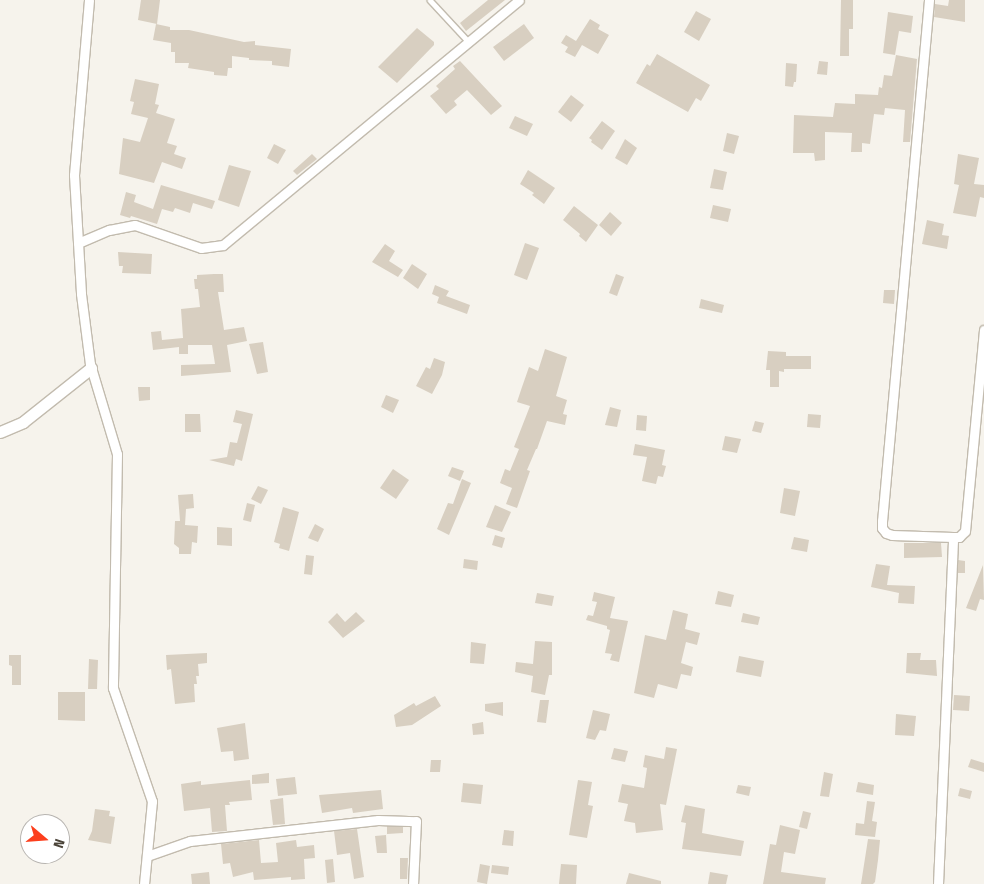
<!DOCTYPE html>
<style>
body{margin:0}
#map{position:relative;width:984px;height:884px;overflow:hidden;background:#f6f3ec;font-family:"Fira Sans Condensed",sans-serif}
div>[style]{position:absolute}
.building>*{inset:0;background:#d8cfc1}
.roads{filter:drop-shadow(1px 0 #c2bbae) drop-shadow(-1px 0 #c2bbae) drop-shadow(0 1px #c2bbae) drop-shadow(0 -1px #c2bbae)}
.service>*{height:4.5px;margin:-2.25px;padding:0 2.25px;transform-origin:2.25px;border-radius:2.25px;background:#fff}
.minor>*{height:9px;margin:-4.5px;padding:0 4.5px;transform-origin:4.5px;border-radius:4.5px;background:#fff}
.tertiary>*{height:11px;margin:-5.5px;padding:0 5.5px;transform-origin:5.5px;border-radius:5.5px;background:#fff}
span{translate:-50% -50%;white-space:nowrap;text-align:center;line-height:1.15;-webkit-text-stroke:4.5px #fff;paint-order:stroke}
.north{position:absolute;left:20px;top:814px;width:50px;height:50px;box-sizing:border-box;background:#fff;border:1px solid #b7b4b0;border-radius:50%;rotate:108deg;font-size:14px;font-weight:700;line-height:20px;text-align:center;color:#4b4439}
.north::after{content:'';display:block;margin:auto;width:18px;height:22px;background:#fc3f1d;clip-path:polygon(50% 0,100% 100%,50% 72%,0 100%)}
</style>
<div id="map">
<div class="building">
<div style="clip-path:polygon(141px 0,160px 0,157px 24px,138px 20px)"></div>
<div style="clip-path:polygon(488px 0,505px 0,466px 31px,460px 23px)"></div>
<div style="clip-path:polygon(841px 0,853px 0,853px 29px,849px 29px,849px 56px,840px 56px)"></div>
<div style="clip-path:polygon(949px 0,965px 0,965px 22px,934px 17px,935px 4px,948px 6px)"></div>
<div style="clip-path:polygon(696px 11px,711px 19px,699px 41px,684px 32px)"></div>
<div style="clip-path:polygon(888px 12px,913px 16px,911px 33px,899px 31px,895px 55px,883px 53px)"></div>
<div style="clip-path:polygon(590px 19px,600px 25px,598px 29px,609px 35px,598px 54px,582px 45px,575px 57px,565px 52px,568px 47px,561px 43px,566px 35px,576px 41px)"></div>
<div style="clip-path:polygon(156px 24px,170px 27px,170px 30px,189px 30px,244px 42px,255px 41px,255px 45px,291px 49px,289px 67px,272px 65px,272px 61px,249px 60px,249px 58px,232px 56px,232px 68px,228px 68px,227px 76px,214px 75px,214px 72px,188px 68px,189px 63px,175px 63px,175px 52px,171px 52px,171px 43px,153px 40px)"></div>
<div style="clip-path:polygon(524px 24px,534px 38px,504px 61px,493px 47px)"></div>
<div style="clip-path:polygon(417px 28px,434px 42px,434px 45px,397px 83px,378px 67px)"></div>
<div style="clip-path:polygon(657px 54px,710px 85px,701px 101px,696px 98px,688px 112px,636px 83px,647px 64px,650px 66px)"></div>
<div style="clip-path:polygon(896px 55px,917px 59px,910px 142px,903px 142px,905px 110px,885px 108px,884px 115px,874px 114px,870px 144px,862px 143px,862px 152px,851px 152px,852px 133px,825px 132px,825px 160px,815px 161px,814px 153px,793px 153px,794px 115px,833px 117px,835px 103px,855px 104px,855px 94px,878px 95px,879px 87px,882px 88px,884px 75px,892px 76px)"></div>
<div style="clip-path:polygon(460px 61px,502px 106px,491px 115px,467px 90px,454px 101px,457px 105px,446px 114px,430px 96px,439px 89px,436px 86px,455px 69px,453px 66px)"></div>
<div style="clip-path:polygon(819px 61px,828px 62px,827px 75px,817px 74px)"></div>
<div style="clip-path:polygon(786px 63px,797px 64px,796px 82px,794px 82px,793px 87px,785px 86px)"></div>
<div style="clip-path:polygon(135px 79px,159px 84px,155px 104px,159px 105px,156px 113px,175px 119px,167px 143px,177px 146px,174px 154px,186px 158px,182px 169px,162px 162px,154px 183px,119px 174px,123px 138px,140px 142px,148px 118px,131px 114px,134px 102px,130px 101px)"></div>
<div style="clip-path:polygon(571px 95px,584px 105px,571px 122px,558px 112px)"></div>
<div style="clip-path:polygon(515px 116px,533px 124px,527px 136px,509px 128px)"></div>
<div style="clip-path:polygon(602px 121px,615px 131px,602px 150px,591px 142px,592px 140px,589px 138px)"></div>
<div style="clip-path:polygon(727px 133px,739px 136px,734px 154px,723px 151px)"></div>
<div style="clip-path:polygon(625px 139px,637px 148px,627px 165px,615px 158px)"></div>
<div style="clip-path:polygon(274px 144px,286px 150px,278px 164px,267px 158px)"></div>
<div style="clip-path:polygon(312px 154px,317px 159px,297px 175px,293px 171px)"></div>
<div style="clip-path:polygon(958px 154px,979px 158px,974px 184px,984px 185px,984px 198px,980px 197px,976px 217px,953px 213px,959px 185px,954px 184px)"></div>
<div style="clip-path:polygon(229px 165px,251px 171px,239px 207px,218px 200px)"></div>
<div style="clip-path:polygon(714px 169px,727px 172px,723px 190px,710px 188px)"></div>
<div style="clip-path:polygon(528px 170px,555px 188px,544px 204px,532px 195px,534px 193px,520px 184px)"></div>
<div style="clip-path:polygon(161px 185px,215px 201px,212px 209px,193px 203px,190px 213px,175px 208px,173px 212px,162px 209px,157px 224px,131px 216px,130px 218px,120px 215px,126px 192px,136px 195px,134px 202px,153px 209px)"></div>
<div style="clip-path:polygon(713px 205px,731px 209px,728px 222px,710px 218px)"></div>
<div style="clip-path:polygon(574px 206px,598px 225px,586px 242px,579px 236px,580px 234px,563px 220px)"></div>
<div style="clip-path:polygon(610px 212px,622px 223px,611px 236px,599px 225px)"></div>
<div style="clip-path:polygon(927px 220px,944px 224px,942px 235px,949px 236px,947px 249px,922px 244px)"></div>
<div style="clip-path:polygon(525px 243px,539px 248px,527px 280px,514px 275px)"></div>
<div style="clip-path:polygon(385px 244px,395px 251px,389px 261px,403px 270px,398px 277px,372px 262px)"></div>
<div style="clip-path:polygon(118px 252px,152px 254px,151px 274px,122px 273px,123px 266px,119px 266px)"></div>
<div style="clip-path:polygon(412px 264px,427px 274px,418px 289px,403px 278px)"></div>
<div style="clip-path:polygon(214px 274px,223px 274px,224px 292px,218px 292px,224px 330px,244px 327px,247px 341px,227px 345px,231px 372px,181px 376px,181px 365px,215px 364px,212px 345px,188px 345px,188px 354px,179px 354px,179px 347px,153px 350px,151px 332px,161px 331px,162px 340px,183px 338px,181px 309px,200px 307px,198px 289px,195px 289px,194px 279px,197px 279px,197px 275px)"></div>
<div style="clip-path:polygon(616px 274px,624px 277px,617px 296px,609px 293px)"></div>
<div style="clip-path:polygon(435px 285px,449px 291px,446px 296px,470px 305px,467px 314px,437px 303px,439px 297px,432px 294px)"></div>
<div style="clip-path:polygon(884px 290px,895px 290px,894px 304px,883px 303px)"></div>
<div style="clip-path:polygon(701px 299px,724px 305px,722px 313px,699px 308px)"></div>
<div style="clip-path:polygon(263px 342px,268px 372px,257px 374px,249px 344px)"></div>
<div style="clip-path:polygon(545px 349px,567px 357px,556px 396px,567px 400px,563px 414px,567px 415px,565px 425px,547px 421px,537px 449px,536px 449px,527px 470px,530px 471px,517px 508px,506px 504px,512px 488px,500px 483px,505px 469px,510px 471px,519px 449px,514px 447px,530px 406px,517px 402px,522px 387px,529px 367px,538px 371px)"></div>
<div style="clip-path:polygon(768px 351px,786px 352px,786px 356px,811px 356px,811px 369px,784px 369px,784px 372px,779px 371px,779px 387px,770px 387px,770px 370px,766px 370px)"></div>
<div style="clip-path:polygon(434px 358px,445px 362px,442px 375px,432px 394px,416px 386px,426px 367px,430px 369px)"></div>
<div style="clip-path:polygon(138px 387px,150px 387px,150px 400px,139px 401px)"></div>
<div style="clip-path:polygon(386px 395px,399px 400px,393px 413px,381px 407px)"></div>
<div style="clip-path:polygon(610px 407px,621px 410px,617px 427px,605px 425px)"></div>
<div style="clip-path:polygon(236px 410px,253px 414px,242px 461px,236px 459px,234px 466px,209px 460px,227px 457px,230px 442px,237px 443px,242px 424px,233px 422px)"></div>
<div style="clip-path:polygon(185px 414px,200px 414px,201px 432px,185px 432px)"></div>
<div style="clip-path:polygon(808px 414px,821px 415px,820px 428px,807px 427px)"></div>
<div style="clip-path:polygon(637px 415px,647px 416px,646px 431px,636px 430px)"></div>
<div style="clip-path:polygon(755px 421px,764px 423px,761px 433px,752px 431px)"></div>
<div style="clip-path:polygon(725px 436px,741px 439px,737px 453px,722px 450px)"></div>
<div style="clip-path:polygon(635px 444px,665px 450px,662px 465px,666px 466px,663px 477px,658px 476px,656px 484px,642px 481px,647px 457px,633px 455px)"></div>
<div style="clip-path:polygon(452px 467px,464px 471px,460px 481px,448px 476px)"></div>
<div style="clip-path:polygon(393px 469px,409px 480px,396px 499px,380px 488px)"></div>
<div style="clip-path:polygon(462px 479px,471px 483px,449px 535px,437px 529px,448px 503px,453px 504px)"></div>
<div style="clip-path:polygon(258px 486px,268px 490px,261px 504px,251px 499px)"></div>
<div style="clip-path:polygon(784px 488px,800px 491px,795px 516px,780px 513px)"></div>
<div style="clip-path:polygon(193px 494px,194px 508px,186px 509px,185px 525px,198px 526px,197px 543px,192px 542px,191px 554px,179px 554px,179px 548px,174px 544px,175px 521px,180px 521px,178px 495px)"></div>
<div style="clip-path:polygon(247px 503px,255px 505px,251px 522px,243px 520px)"></div>
<div style="clip-path:polygon(495px 505px,511px 512px,502px 532px,486px 527px)"></div>
<div style="clip-path:polygon(283px 507px,299px 512px,289px 551px,279px 548px,280px 544px,274px 542px)"></div>
<div style="clip-path:polygon(315px 524px,324px 529px,318px 542px,308px 538px)"></div>
<div style="clip-path:polygon(217px 527px,232px 528px,232px 546px,217px 545px)"></div>
<div style="clip-path:polygon(495px 535px,505px 538px,502px 548px,492px 545px)"></div>
<div style="clip-path:polygon(794px 537px,809px 540px,807px 552px,791px 549px)"></div>
<div style="clip-path:polygon(904px 543px,941px 543px,942px 557px,904px 558px)"></div>
<div style="clip-path:polygon(306px 555px,314px 556px,312px 575px,304px 574px)"></div>
<div style="clip-path:polygon(464px 559px,478px 561px,477px 570px,463px 568px)"></div>
<div style="clip-path:polygon(958px 560px,965px 561px,965px 573px,958px 573px)"></div>
<div style="clip-path:polygon(876px 564px,890px 566px,887px 585px,915px 586px,914px 604px,898px 603px,899px 593px,871px 587px)"></div>
<div style="clip-path:polygon(983px 565px,984px 600px,980px 599px,976px 611px,966px 608px)"></div>
<div style="clip-path:polygon(718px 591px,734px 595px,731px 607px,715px 604px)"></div>
<div style="clip-path:polygon(594px 592px,615px 597px,610px 618px,628px 621px,619px 662px,610px 660px,612px 654px,605px 653px,610px 630px,607px 629px,607px 626px,586px 620px,588px 615px,593px 616px,597px 602px,592px 601px)"></div>
<div style="clip-path:polygon(537px 593px,554px 596px,552px 606px,535px 603px)"></div>
<div style="clip-path:polygon(673px 610px,688px 614px,685px 629px,700px 633px,697px 645px,686px 642px,681px 663px,693px 667px,691px 676px,681px 674px,677px 689px,658px 684px,654px 698px,634px 693px,645px 635px,666px 640px)"></div>
<div style="clip-path:polygon(356px 612px,365px 621px,343px 638px,328px 622px,337px 613px,345px 622px)"></div>
<div style="clip-path:polygon(743px 613px,760px 617px,758px 625px,741px 622px)"></div>
<div style="clip-path:polygon(535px 641px,552px 642px,552px 675px,549px 675px,545px 695px,531px 692px,533px 676px,515px 672px,516px 662px,533px 664px)"></div>
<div style="clip-path:polygon(471px 642px,486px 644px,484px 664px,470px 663px)"></div>
<div style="clip-path:polygon(207px 653px,207px 663px,198px 664px,199px 676px,196px 676px,197px 684px,194px 684px,195px 702px,175px 704px,171px 669px,167px 670px,166px 655px)"></div>
<div style="clip-path:polygon(907px 653px,921px 653px,920px 660px,936px 660px,937px 676px,906px 673px)"></div>
<div style="clip-path:polygon(9px 655px,21px 655px,21px 685px,12px 685px,12px 666px,9px 665px)"></div>
<div style="clip-path:polygon(739px 656px,764px 661px,761px 677px,736px 672px)"></div>
<div style="clip-path:polygon(89px 659px,98px 660px,97px 689px,88px 689px)"></div>
<div style="clip-path:polygon(58px 692px,85px 692px,85px 721px,58px 720px)"></div>
<div style="clip-path:polygon(954px 695px,970px 696px,969px 711px,953px 710px)"></div>
<div style="clip-path:polygon(435px 696px,441px 706px,412px 725px,396px 727px,394px 715px,414px 703px,416px 706px)"></div>
<div style="clip-path:polygon(540px 700px,549px 700px,546px 723px,537px 722px)"></div>
<div style="clip-path:polygon(503px 702px,503px 716px,485px 711px,485px 704px)"></div>
<div style="clip-path:polygon(593px 710px,610px 714px,606px 731px,600px 730px,595px 740px,586px 738px)"></div>
<div style="clip-path:polygon(896px 714px,916px 716px,914px 736px,895px 735px)"></div>
<div style="clip-path:polygon(483px 722px,484px 734px,473px 735px,472px 724px)"></div>
<div style="clip-path:polygon(245px 723px,249px 759px,234px 761px,233px 751px,221px 752px,217px 728px)"></div>
<div style="clip-path:polygon(666px 747px,677px 749px,666px 805px,660px 804px,663px 830px,636px 833px,635px 823px,624px 821px,628px 804px,618px 802px,622px 784px,644px 788px,647px 768px,643px 767px,645px 755px,664px 759px)"></div>
<div style="clip-path:polygon(614px 748px,628px 751px,625px 762px,611px 759px)"></div>
<div style="clip-path:polygon(971px 759px,984px 763px,984px 772px,968px 767px)"></div>
<div style="clip-path:polygon(431px 760px,441px 760px,440px 772px,430px 772px)"></div>
<div style="clip-path:polygon(824px 772px,833px 774px,829px 797px,820px 796px)"></div>
<div style="clip-path:polygon(269px 773px,269px 783px,252px 784px,252px 775px)"></div>
<div style="clip-path:polygon(295px 777px,297px 794px,278px 796px,276px 779px)"></div>
<div style="clip-path:polygon(250px 780px,252px 800px,229px 802px,230px 805px,225px 805px,227px 831px,212px 832px,210px 808px,184px 811px,181px 784px,201px 781px,201px 785px)"></div>
<div style="clip-path:polygon(578px 780px,592px 782px,588px 805px,593px 806px,587px 838px,569px 835px)"></div>
<div style="clip-path:polygon(858px 782px,874px 785px,873px 795px,856px 792px)"></div>
<div style="clip-path:polygon(463px 783px,483px 785px,481px 804px,461px 802px)"></div>
<div style="clip-path:polygon(738px 785px,751px 787px,749px 796px,736px 793px)"></div>
<div style="clip-path:polygon(960px 788px,972px 791px,970px 799px,958px 796px)"></div>
<div style="clip-path:polygon(381px 790px,383px 809px,353px 813px,352px 808px,322px 813px,319px 795px)"></div>
<div style="clip-path:polygon(283px 798px,285px 824px,273px 825px,270px 800px)"></div>
<div style="clip-path:polygon(867px 801px,875px 802px,872px 821px,877px 822px,875px 837px,855px 835px,856px 823px,864px 824px)"></div>
<div style="clip-path:polygon(685px 805px,705px 809px,702px 833px,744px 841px,741px 856px,682px 849px,686px 823px,681px 822px)"></div>
<div style="clip-path:polygon(95px 809px,110px 811px,109px 816px,115px 817px,111px 844px,88px 840px,92px 831px)"></div>
<div style="clip-path:polygon(803px 811px,811px 813px,807px 829px,799px 827px)"></div>
<div style="clip-path:polygon(780px 825px,800px 830px,795px 854px,784px 852px,781px 872px,826px 878px,825px 884px,763px 884px,770px 844px,776px 845px)"></div>
<div style="clip-path:polygon(387px 826px,403px 827px,403px 833px,387px 834px)"></div>
<div style="clip-path:polygon(357px 829px,364px 877px,354px 879px,350px 853px,337px 855px,334px 831px)"></div>
<div style="clip-path:polygon(504px 830px,514px 831px,513px 846px,502px 845px)"></div>
<div style="clip-path:polygon(386px 835px,387px 853px,377px 853px,375px 836px)"></div>
<div style="clip-path:polygon(868px 839px,880px 840px,878px 860px,875px 882px,873px 884px,861px 884px)"></div>
<div style="clip-path:polygon(259px 840px,261px 863px,278px 862px,276px 843px,296px 840px,297px 847px,314px 845px,315px 858px,304px 859px,305px 879px,291px 880px,291px 877px,254px 880px,253px 872px,233px 877px,230px 863px,223px 864px,221px 844px)"></div>
<div style="clip-path:polygon(400px 858px,408px 858px,407px 879px,400px 879px)"></div>
<div style="clip-path:polygon(333px 859px,335px 882px,327px 883px,325px 860px)"></div>
<div style="clip-path:polygon(480px 864px,490px 866px,487px 884px,477px 882px)"></div>
<div style="clip-path:polygon(561px 864px,577px 865px,576px 884px,559px 884px)"></div>
<div style="clip-path:polygon(492px 865px,509px 867px,508px 875px,491px 873px)"></div>
<div style="clip-path:polygon(209px 872px,210px 884px,192px 884px,191px 874px)"></div>
<div style="clip-path:polygon(710px 872px,728px 875px,726px 884px,708px 884px)"></div>
<div style="clip-path:polygon(629px 873px,661px 881px,661px 884px,626px 884px)"></div>
</div>
<div class="roads">
<div class="service">
<div style="left:430px;top:0;width:57px;rotate:47.1deg"></div>
</div>
<div class="minor">
<div style="left:89px;top:0;width:176px;rotate:94.9deg"></div>
<div style="left:74px;top:175px;width:119px;rotate:86.6deg"></div>
<div style="left:81px;top:294px;width:71px;rotate:82.7deg"></div>
<div style="left:90px;top:364px;width:94px;rotate:73.3deg"></div>
<div style="left:117px;top:454px;width:234px;rotate:91deg"></div>
<div style="left:113px;top:688px;width:120px;rotate:71deg"></div>
<div style="left:152px;top:801px;width:83px;rotate:95.5deg"></div>
<div style="left:929px;top:0;width:523px;rotate:95.15deg"></div>
<div style="left:882px;top:521px;width:7px;rotate:90deg"></div>
<div style="left:882px;top:528px;width:6px;rotate:51deg"></div>
<div style="left:886px;top:533px;width:6px;rotate:18deg"></div>
<div style="left:892px;top:535px;width:61px;rotate:1.9deg"></div>
<div style="left:953px;top:537px;width:6px"></div>
<div style="left:959px;top:537px;width:8px;rotate:-45deg"></div>
<div style="left:965px;top:531px;width:202px;rotate:-84.6deg"></div>
<div style="left:78px;top:243px;width:34px;rotate:-23deg"></div>
<div style="left:109px;top:230px;width:26px;rotate:-11deg"></div>
<div style="left:135px;top:225px;width:70px;rotate:19.2deg"></div>
<div style="left:201px;top:248px;width:22px;rotate:-8deg"></div>
<div style="left:223px;top:245px;width:384px;rotate:-39.6deg"></div>
<div style="left:147px;top:856px;width:46px;rotate:-19.2deg"></div>
<div style="left:190px;top:841px;width:189px;rotate:-6.4deg"></div>
<div style="left:378px;top:820px;width:38px;rotate:2deg"></div>
<div style="left:416px;top:821px;width:63px;rotate:92.7deg"></div>
<div style="left:938px;top:884px;width:347px;rotate:-87.5deg"></div>
</div>
<div class="tertiary">
<div style="left:0;top:432px;width:25px;rotate:-23deg"></div>
<div style="left:23px;top:422px;width:87px;rotate:-38.5deg"></div>
</div>
</div>
<div class="north">N</div>
</div>
